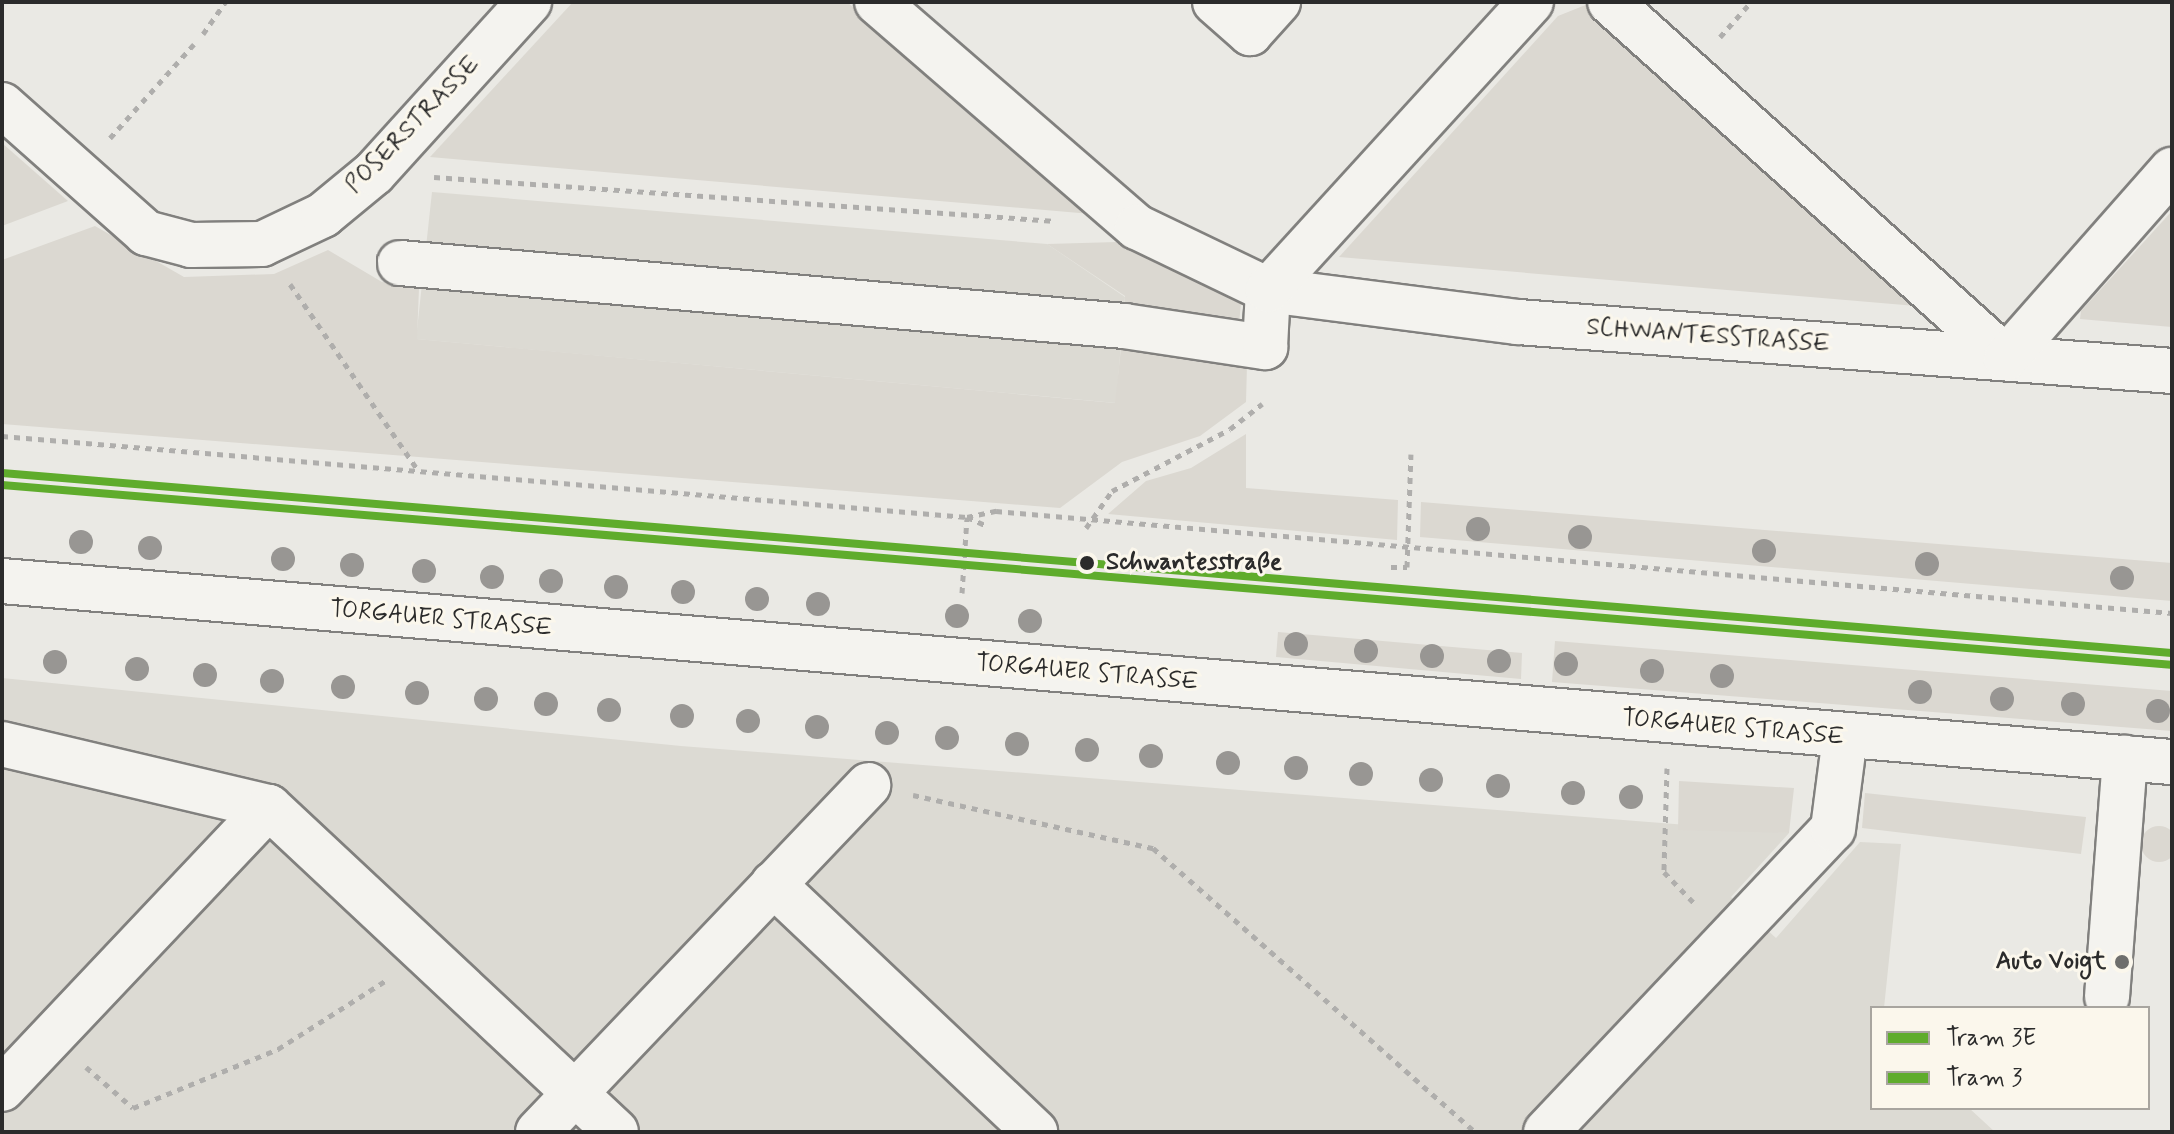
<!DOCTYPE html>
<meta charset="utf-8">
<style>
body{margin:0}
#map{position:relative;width:2174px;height:1134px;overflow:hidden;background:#eae9e4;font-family:Mynerve,sans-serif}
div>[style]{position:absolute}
.built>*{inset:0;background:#dcdad3}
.green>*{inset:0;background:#dbd8d1}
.round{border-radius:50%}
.path>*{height:5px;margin-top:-2.5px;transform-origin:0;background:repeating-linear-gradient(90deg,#afaeac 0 6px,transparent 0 12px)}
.roads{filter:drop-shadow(2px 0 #81807e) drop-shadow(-2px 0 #81807e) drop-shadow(0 2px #81807e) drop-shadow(0 -2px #81807e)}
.minor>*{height:44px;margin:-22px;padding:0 22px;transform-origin:22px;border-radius:22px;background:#f4f3ef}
.major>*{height:44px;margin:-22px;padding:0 22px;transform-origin:22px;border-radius:22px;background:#f4f3ef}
.tram-1>*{height:8px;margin:-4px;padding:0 4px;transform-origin:4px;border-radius:4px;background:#5fac2c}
.tram-2>*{height:8px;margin:-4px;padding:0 4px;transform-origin:4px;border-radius:4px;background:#5fac2c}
.trees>*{width:24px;height:24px;margin:-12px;border-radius:50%;background:#989693}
.dots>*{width:22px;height:22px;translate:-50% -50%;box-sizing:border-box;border:4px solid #fbf7ec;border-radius:50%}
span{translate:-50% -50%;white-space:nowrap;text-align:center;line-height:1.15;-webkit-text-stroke:6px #fbf7ec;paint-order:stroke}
.street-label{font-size:24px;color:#2b2b2b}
.stop-label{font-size:24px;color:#2b2b2b;font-weight:700}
.left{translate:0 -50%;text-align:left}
.poi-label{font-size:24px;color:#2b2b2b;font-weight:700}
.right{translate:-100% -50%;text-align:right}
.frame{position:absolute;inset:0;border:4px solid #2b2b2b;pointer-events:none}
.legend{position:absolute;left:1870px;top:1006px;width:280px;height:104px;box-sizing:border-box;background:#fbf7ec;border:2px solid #a8a59f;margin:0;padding:10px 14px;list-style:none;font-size:24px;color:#2b2b2b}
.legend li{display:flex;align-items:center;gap:16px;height:40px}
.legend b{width:40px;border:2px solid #a8a59f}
</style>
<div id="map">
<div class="built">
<div style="clip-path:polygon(432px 192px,1047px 244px,1125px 297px,1116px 403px,416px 339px)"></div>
<div style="clip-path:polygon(2px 678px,681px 746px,1789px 833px,1731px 897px,1776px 938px,1860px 842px,1901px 844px,1884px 1008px,1872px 1008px,1872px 1108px,1969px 1108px,1995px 1132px,2px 1132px)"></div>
</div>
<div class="green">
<div style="clip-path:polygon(573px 2px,847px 2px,1091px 214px,430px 157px)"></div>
<div style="clip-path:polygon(1593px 2px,1928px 307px,1339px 257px,1558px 16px)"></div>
<div style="clip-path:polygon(2px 143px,68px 201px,2px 226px)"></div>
<div style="clip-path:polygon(2172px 211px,2172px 327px,2080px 319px,2081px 311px)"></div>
<div style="clip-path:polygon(95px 226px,184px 277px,274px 274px,328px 250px,382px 282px,419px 288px,417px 339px,1115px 403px,1121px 348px,1247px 365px,1246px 402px,1200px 436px,1122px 462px,1060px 508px,2px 424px,2px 260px)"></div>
<div style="clip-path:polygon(1117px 242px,1241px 303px,1239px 324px,1125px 305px,1125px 296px,1047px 244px)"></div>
<div style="clip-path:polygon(1246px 434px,1246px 488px,1398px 500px,1397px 540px,1108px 514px,1146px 481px,1191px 468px)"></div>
<div style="clip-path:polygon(1421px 502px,2172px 563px,2172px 601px,1420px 537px)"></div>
<div style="clip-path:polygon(1278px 632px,1522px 653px,1521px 679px,1276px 657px)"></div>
<div style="clip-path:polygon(1555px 641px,2172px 691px,2172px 731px,1552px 682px)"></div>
<div style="clip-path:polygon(1679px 781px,1794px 788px,1789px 833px,1678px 830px)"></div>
<div style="clip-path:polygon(1865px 793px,2086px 817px,2081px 854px,1862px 828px)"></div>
<div class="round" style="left:2141px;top:826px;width:36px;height:36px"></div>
</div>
<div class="path">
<div style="left:203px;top:34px;width:39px;rotate:-55deg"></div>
<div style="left:1720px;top:37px;width:47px;rotate:-48.5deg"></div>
<div style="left:110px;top:138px;width:126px;rotate:-48.2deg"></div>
<div style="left:434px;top:177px;width:623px;rotate:4.05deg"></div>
<div style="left:290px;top:284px;width:224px;rotate:55.5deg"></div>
<div style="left:2px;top:436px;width:968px;rotate:4.8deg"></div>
<div style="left:967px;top:517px;width:30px;rotate:-12deg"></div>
<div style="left:996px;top:511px;width:1180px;rotate:4.96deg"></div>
<div style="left:1086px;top:528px;width:45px;rotate:-54.9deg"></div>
<div style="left:1112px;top:491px;width:133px;rotate:-27.7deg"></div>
<div style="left:1230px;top:429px;width:41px;rotate:-38deg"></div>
<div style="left:1391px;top:567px;width:16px"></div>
<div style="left:1407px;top:567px;width:113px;rotate:-88deg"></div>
<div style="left:962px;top:593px;width:76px;rotate:-86.2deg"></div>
<div style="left:967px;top:517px;width:20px;rotate:24deg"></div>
<div style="left:1667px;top:768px;width:104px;rotate:91.7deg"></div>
<div style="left:1664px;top:872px;width:46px;rotate:45.9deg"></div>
<div style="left:913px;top:795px;width:246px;rotate:12.5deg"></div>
<div style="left:1153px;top:848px;width:429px;rotate:41.4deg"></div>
<div style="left:86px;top:1067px;width:62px;rotate:41.1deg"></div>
<div style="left:133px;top:1108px;width:157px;rotate:-22.1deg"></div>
<div style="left:278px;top:1049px;width:127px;rotate:-32.4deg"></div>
</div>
<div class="roads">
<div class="minor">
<div style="left:877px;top:2px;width:344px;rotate:40.9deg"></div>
<div style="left:1137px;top:227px;width:145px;rotate:25.7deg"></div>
<div style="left:1268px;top:290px;width:252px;rotate:7.3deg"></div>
<div style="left:1518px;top:322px;width:656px;rotate:4.28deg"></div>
<div style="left:1215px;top:2px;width:47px;rotate:41.5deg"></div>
<div style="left:1250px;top:33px;width:42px;rotate:-47.9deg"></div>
<div style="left:1610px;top:2px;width:532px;rotate:41.96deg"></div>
<div style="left:2006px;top:358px;width:251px;rotate:-48.6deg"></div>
<div style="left:2px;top:105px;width:193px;rotate:41.6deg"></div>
<div style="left:146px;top:233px;width:47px;rotate:14.9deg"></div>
<div style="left:191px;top:245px;width:71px;rotate:-0.8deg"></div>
<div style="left:262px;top:244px;width:68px;rotate:-25.4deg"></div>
<div style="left:323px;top:215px;width:66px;rotate:-39.5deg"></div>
<div style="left:374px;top:173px;width:231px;rotate:-47.8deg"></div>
<div style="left:400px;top:263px;width:727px;rotate:4.97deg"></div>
<div style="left:1124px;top:326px;width:143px;rotate:8.5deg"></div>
<div style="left:1265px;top:347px;width:57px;rotate:-87deg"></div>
<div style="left:1268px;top:290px;width:390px;rotate:-47.6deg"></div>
<div style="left:2px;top:744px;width:274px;rotate:13.3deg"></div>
<div style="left:269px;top:807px;width:475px;rotate:43.1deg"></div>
<div style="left:773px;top:884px;width:361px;rotate:43.4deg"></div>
<div style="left:2107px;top:997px;width:240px;rotate:-85.7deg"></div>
<div style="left:2px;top:1089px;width:388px;rotate:-46.6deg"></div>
<div style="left:538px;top:1132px;width:479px;rotate:-46.4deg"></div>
<div style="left:1546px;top:1132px;width:417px;rotate:-46.6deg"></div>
<div style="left:1833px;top:829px;width:94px;rotate:-82.6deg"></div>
</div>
<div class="major">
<div style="left:2px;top:581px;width:2178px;rotate:4.77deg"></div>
</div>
</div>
<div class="tram-1">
<div style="left:2px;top:473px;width:2177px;rotate:4.74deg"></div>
</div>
<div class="tram-2">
<div style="left:2px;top:485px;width:2176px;rotate:4.74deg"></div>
</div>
<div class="trees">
<div style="left:1478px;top:529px"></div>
<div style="left:1580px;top:537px"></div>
<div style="left:81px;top:542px"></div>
<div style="left:150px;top:548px"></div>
<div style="left:1764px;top:551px"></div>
<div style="left:283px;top:559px"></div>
<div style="left:1927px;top:564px"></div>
<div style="left:352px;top:565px"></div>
<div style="left:424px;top:571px"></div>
<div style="left:492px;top:577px"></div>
<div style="left:2122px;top:578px"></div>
<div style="left:551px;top:581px"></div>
<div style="left:616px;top:587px"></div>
<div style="left:683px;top:592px"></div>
<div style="left:757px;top:599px"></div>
<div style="left:818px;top:604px"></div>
<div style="left:957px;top:616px"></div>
<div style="left:1030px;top:621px"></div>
<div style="left:1296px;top:644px"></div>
<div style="left:1366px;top:651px"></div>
<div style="left:1432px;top:656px"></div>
<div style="left:1499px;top:661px"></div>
<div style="left:55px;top:662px"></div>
<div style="left:1566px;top:664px"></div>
<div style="left:137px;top:669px"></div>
<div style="left:1652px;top:671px"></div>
<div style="left:205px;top:675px"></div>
<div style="left:1722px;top:676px"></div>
<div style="left:272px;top:681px"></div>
<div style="left:343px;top:687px"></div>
<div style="left:1920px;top:692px"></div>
<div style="left:417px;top:693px"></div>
<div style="left:486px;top:699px"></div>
<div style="left:2002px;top:699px"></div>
<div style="left:546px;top:704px"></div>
<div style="left:2073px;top:704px"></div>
<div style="left:609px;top:710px"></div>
<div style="left:2158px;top:711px"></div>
<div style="left:682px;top:716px"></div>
<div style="left:748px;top:721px"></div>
<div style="left:817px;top:727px"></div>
<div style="left:887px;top:733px"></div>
<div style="left:947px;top:738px"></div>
<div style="left:1017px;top:744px"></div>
<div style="left:1087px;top:750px"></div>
<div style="left:1151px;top:756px"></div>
<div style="left:1228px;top:763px"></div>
<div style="left:1296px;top:768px"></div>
<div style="left:1361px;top:774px"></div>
<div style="left:1431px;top:780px"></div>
<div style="left:1498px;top:786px"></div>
<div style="left:1573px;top:793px"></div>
<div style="left:1631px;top:797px"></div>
</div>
<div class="dots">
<div style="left:1087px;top:563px;background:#2b2b2b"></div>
<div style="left:2122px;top:962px;background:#6e6e6c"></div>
</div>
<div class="street-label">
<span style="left:413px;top:125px;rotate:-46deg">POSERSTRASSE</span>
<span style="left:1708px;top:336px;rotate:4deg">SCHWANTESSTRASSE</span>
<span style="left:441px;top:619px;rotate:5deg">TORGAUER STRASSE</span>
<span style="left:1087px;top:673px;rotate:5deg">TORGAUER STRASSE</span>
<span style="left:1733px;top:728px;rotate:5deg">TORGAUER STRASSE</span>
</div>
<div class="stop-label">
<span class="left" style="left:1106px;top:563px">Schwantesstraße</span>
</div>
<div class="poi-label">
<span class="right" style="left:2106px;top:962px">Auto Voigt</span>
</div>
<div class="frame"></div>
<ul class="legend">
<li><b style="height:10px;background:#5fac2c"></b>Tram 3E</li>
<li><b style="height:10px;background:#5fac2c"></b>Tram 3</li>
</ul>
</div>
